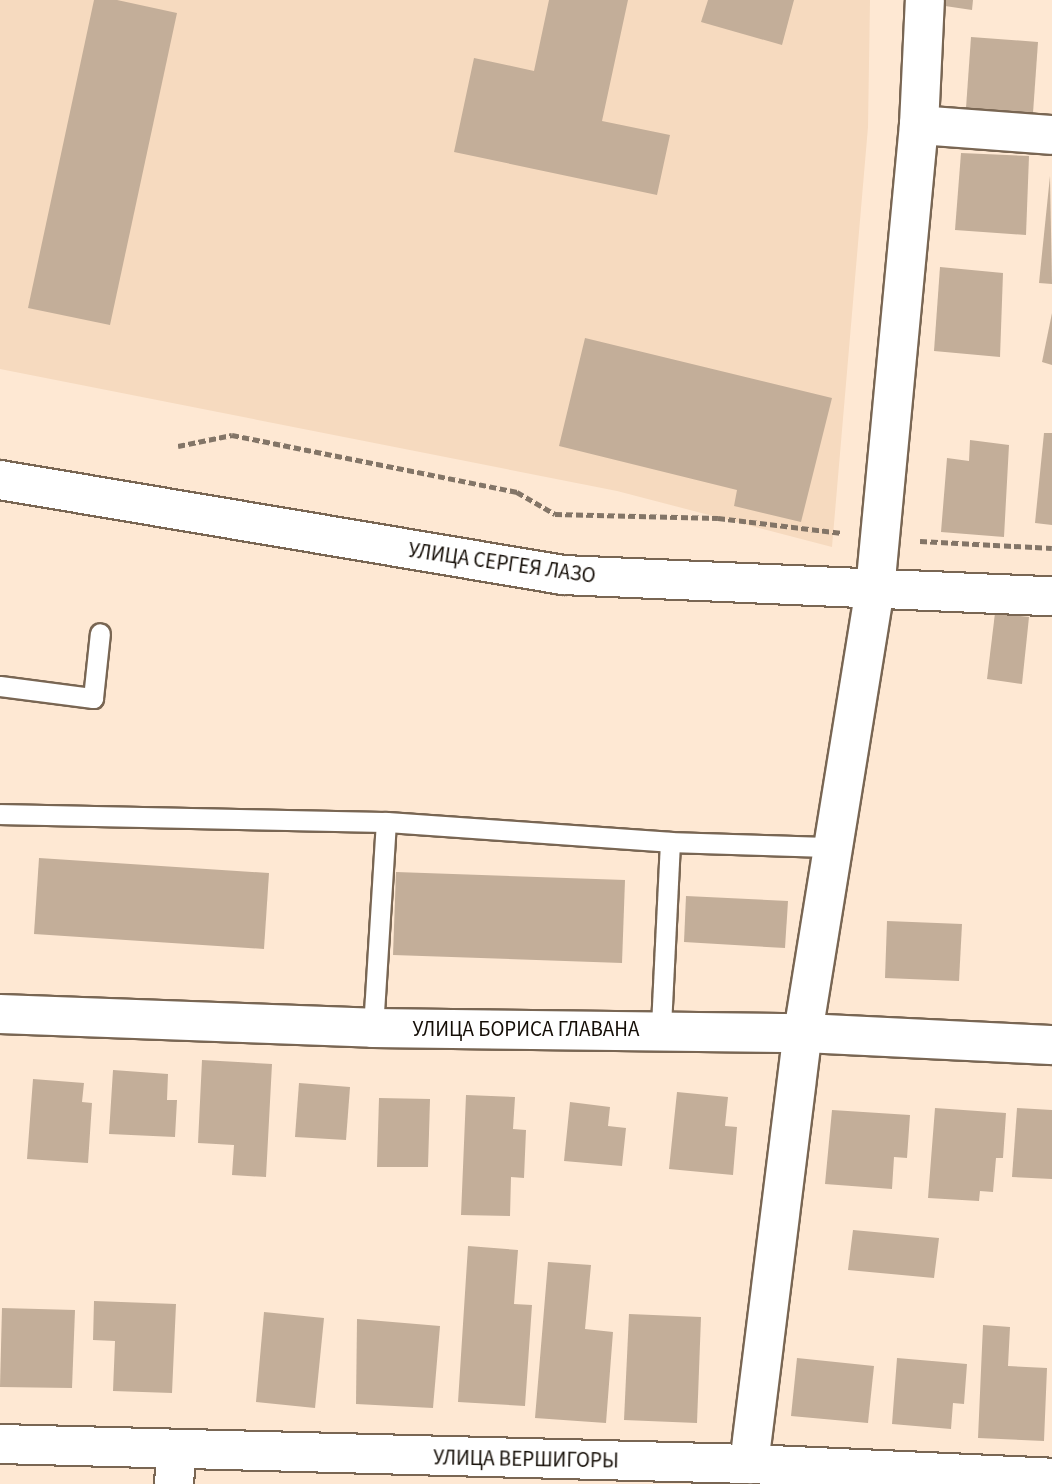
<!DOCTYPE html>
<meta charset="utf-8">
<style>
body{margin:0}
#map{position:relative;width:1052px;height:1484px;overflow:hidden;background:#fee8d3;font-family:"Source Sans 3",sans-serif}
div>[style]{position:absolute}
.built>*{inset:0;background:#f6dabf}
.building>*{inset:0;background:#c3ae99}
.path>*{height:4.5px;margin-top:-2.25px;transform-origin:0;background:repeating-linear-gradient(90deg,#837567 0 7px,transparent 0 10.5px)}
.roads{filter:drop-shadow(2px 0 #796653) drop-shadow(-2px 0 #796653) drop-shadow(0 2px #796653) drop-shadow(0 -2px #796653)}
.service>*{height:19px;margin:-9.5px;padding:0 9.5px;transform-origin:9.5px;border-radius:9.5px;background:#fff}
.minor>*{height:38px;margin:-19px;padding:0 19px;transform-origin:19px;border-radius:19px;background:#fff}
span{translate:-50% -50%;white-space:nowrap;text-align:center;line-height:1.15;-webkit-text-stroke:5px #fff;paint-order:stroke}
.street-label{font-size:21px;color:#140d06}
</style>
<div id="map">
<div class="built">
<div style="clip-path:polygon(0 0,870px 0,868px 127px,832px 547px,617px 491px,0 369px)"></div>
</div>
<div class="building">
<div style="clip-path:polygon(94px 0,117px 0,177px 13px,110px 325px,28px 308px)"></div>
<div style="clip-path:polygon(549px 0,628px 0,602px 121px,670px 135px,657px 195px,454px 152px,474px 58px,534px 71px)"></div>
<div style="clip-path:polygon(708px 0,794px 0,782px 45px,701px 22px)"></div>
<div style="clip-path:polygon(946px 0,973px 0,972px 10px,945px 6px)"></div>
<div style="clip-path:polygon(971px 37px,1038px 42px,1033px 113px,966px 108px)"></div>
<div style="clip-path:polygon(961px 153px,1029px 156px,1026px 235px,955px 230px)"></div>
<div style="clip-path:polygon(1050px 176px,1052px 284px,1039px 283px)"></div>
<div style="clip-path:polygon(940px 267px,1003px 273px,1000px 357px,934px 351px)"></div>
<div style="clip-path:polygon(1052px 313px,1052px 365px,1042px 362px)"></div>
<div style="clip-path:polygon(585px 338px,832px 398px,801px 522px,734px 506px,737px 490px,559px 446px)"></div>
<div style="clip-path:polygon(1044px 433px,1052px 433px,1052px 525px,1035px 523px)"></div>
<div style="clip-path:polygon(970px 440px,1009px 445px,1004px 537px,941px 532px,947px 458px,969px 461px)"></div>
<div style="clip-path:polygon(995px 613px,1029px 617px,1022px 684px,987px 679px)"></div>
<div style="clip-path:polygon(39px 858px,269px 873px,264px 949px,34px 934px)"></div>
<div style="clip-path:polygon(396px 872px,625px 880px,622px 963px,393px 955px)"></div>
<div style="clip-path:polygon(686px 896px,788px 901px,785px 948px,684px 942px)"></div>
<div style="clip-path:polygon(887px 921px,962px 924px,959px 981px,885px 978px)"></div>
<div style="clip-path:polygon(202px 1060px,272px 1064px,266px 1177px,232px 1175px,234px 1145px,198px 1143px)"></div>
<div style="clip-path:polygon(113px 1070px,168px 1074px,167px 1100px,177px 1100px,175px 1137px,109px 1134px)"></div>
<div style="clip-path:polygon(33px 1079px,84px 1083px,82px 1102px,92px 1103px,88px 1163px,27px 1159px)"></div>
<div style="clip-path:polygon(299px 1083px,350px 1087px,346px 1140px,295px 1137px)"></div>
<div style="clip-path:polygon(677px 1092px,728px 1097px,725px 1126px,737px 1127px,733px 1175px,669px 1169px)"></div>
<div style="clip-path:polygon(466px 1095px,515px 1097px,513px 1129px,526px 1130px,524px 1178px,511px 1177px,510px 1216px,461px 1215px)"></div>
<div style="clip-path:polygon(379px 1098px,430px 1099px,428px 1167px,377px 1167px)"></div>
<div style="clip-path:polygon(570px 1102px,610px 1107px,608px 1126px,626px 1128px,622px 1166px,564px 1161px)"></div>
<div style="clip-path:polygon(935px 1108px,1006px 1113px,1003px 1158px,996px 1158px,993px 1192px,980px 1191px,979px 1201px,928px 1198px)"></div>
<div style="clip-path:polygon(1017px 1108px,1052px 1110px,1052px 1179px,1012px 1177px)"></div>
<div style="clip-path:polygon(832px 1110px,910px 1115px,907px 1158px,894px 1157px,892px 1189px,825px 1184px)"></div>
<div style="clip-path:polygon(853px 1230px,939px 1238px,934px 1278px,848px 1270px)"></div>
<div style="clip-path:polygon(468px 1246px,518px 1250px,514px 1304px,532px 1305px,525px 1406px,458px 1402px)"></div>
<div style="clip-path:polygon(548px 1262px,591px 1265px,585px 1329px,613px 1332px,606px 1423px,535px 1418px)"></div>
<div style="clip-path:polygon(94px 1301px,176px 1304px,172px 1393px,113px 1391px,115px 1341px,93px 1340px)"></div>
<div style="clip-path:polygon(2px 1308px,75px 1310px,72px 1388px,0 1387px)"></div>
<div style="clip-path:polygon(264px 1312px,324px 1318px,315px 1408px,256px 1402px)"></div>
<div style="clip-path:polygon(629px 1314px,701px 1317px,697px 1423px,624px 1420px)"></div>
<div style="clip-path:polygon(357px 1319px,440px 1326px,433px 1408px,356px 1404px)"></div>
<div style="clip-path:polygon(983px 1325px,1010px 1327px,1008px 1366px,1047px 1368px,1044px 1441px,978px 1438px)"></div>
<div style="clip-path:polygon(797px 1358px,874px 1366px,868px 1423px,791px 1416px)"></div>
<div style="clip-path:polygon(897px 1358px,967px 1364px,964px 1404px,953px 1403px,951px 1429px,892px 1424px)"></div>
</div>
<div class="path">
<div style="left:178px;top:446px;width:55px;rotate:-11.5deg"></div>
<div style="left:232px;top:435px;width:291px;rotate:11.3deg"></div>
<div style="left:517px;top:492px;width:44px;rotate:30.1deg"></div>
<div style="left:555px;top:514px;width:163px;rotate:1.4deg"></div>
<div style="left:718px;top:518px;width:125px;rotate:6.9deg"></div>
<div style="left:920px;top:541px;width:132px;rotate:3deg"></div>
</div>
<div class="roads">
<div class="service">
<div style="left:0;top:686px;width:94px;rotate:7.4deg"></div>
<div style="left:93px;top:698px;width:65px;rotate:-83.9deg"></div>
<div style="left:0;top:814px;width:386px;rotate:1.2deg"></div>
<div style="left:670px;top:842px;width:163px;rotate:1.8deg"></div>
<div style="left:373px;top:1028px;width:206px;rotate:-86.4deg"></div>
<div style="left:386px;top:822px;width:285px;rotate:4deg"></div>
<div style="left:670px;top:842px;width:187px;rotate:92.8deg"></div>
</div>
<div class="minor">
<div style="left:919px;top:125px;width:133px;rotate:4.3deg"></div>
<div style="left:0;top:480px;width:571px;rotate:9.58deg"></div>
<div style="left:563px;top:575px;width:489px;rotate:2.5deg"></div>
<div style="left:0;top:1014px;width:373px;rotate:2.1deg"></div>
<div style="left:373px;top:1028px;width:430px;rotate:0.7deg"></div>
<div style="left:803px;top:1033px;width:249px;rotate:2.8deg"></div>
<div style="left:0;top:1444px;width:749px;rotate:1.53deg"></div>
<div style="left:749px;top:1464px;width:303px;rotate:2.6deg"></div>
<div style="left:749px;top:1464px;width:434px;rotate:-82.9deg"></div>
<div style="left:803px;top:1033px;width:449px;rotate:-80.8deg"></div>
<div style="left:875px;top:590px;width:467px;rotate:-84.6deg"></div>
<div style="left:919px;top:125px;width:125px;rotate:-87.3deg"></div>
<div style="left:174px;top:1484px;width:32px;rotate:-86deg"></div>
</div>
</div>
<div class="street-label">
<span style="left:502px;top:563px;rotate:8deg">УЛИЦА СЕРГЕЯ ЛАЗО</span>
<span style="left:526px;top:1029px">УЛИЦА БОРИСА ГЛАВАНА</span>
<span style="left:526px;top:1459px;rotate:1deg">УЛИЦА ВЕРШИГОРЫ</span>
</div>
</div>
